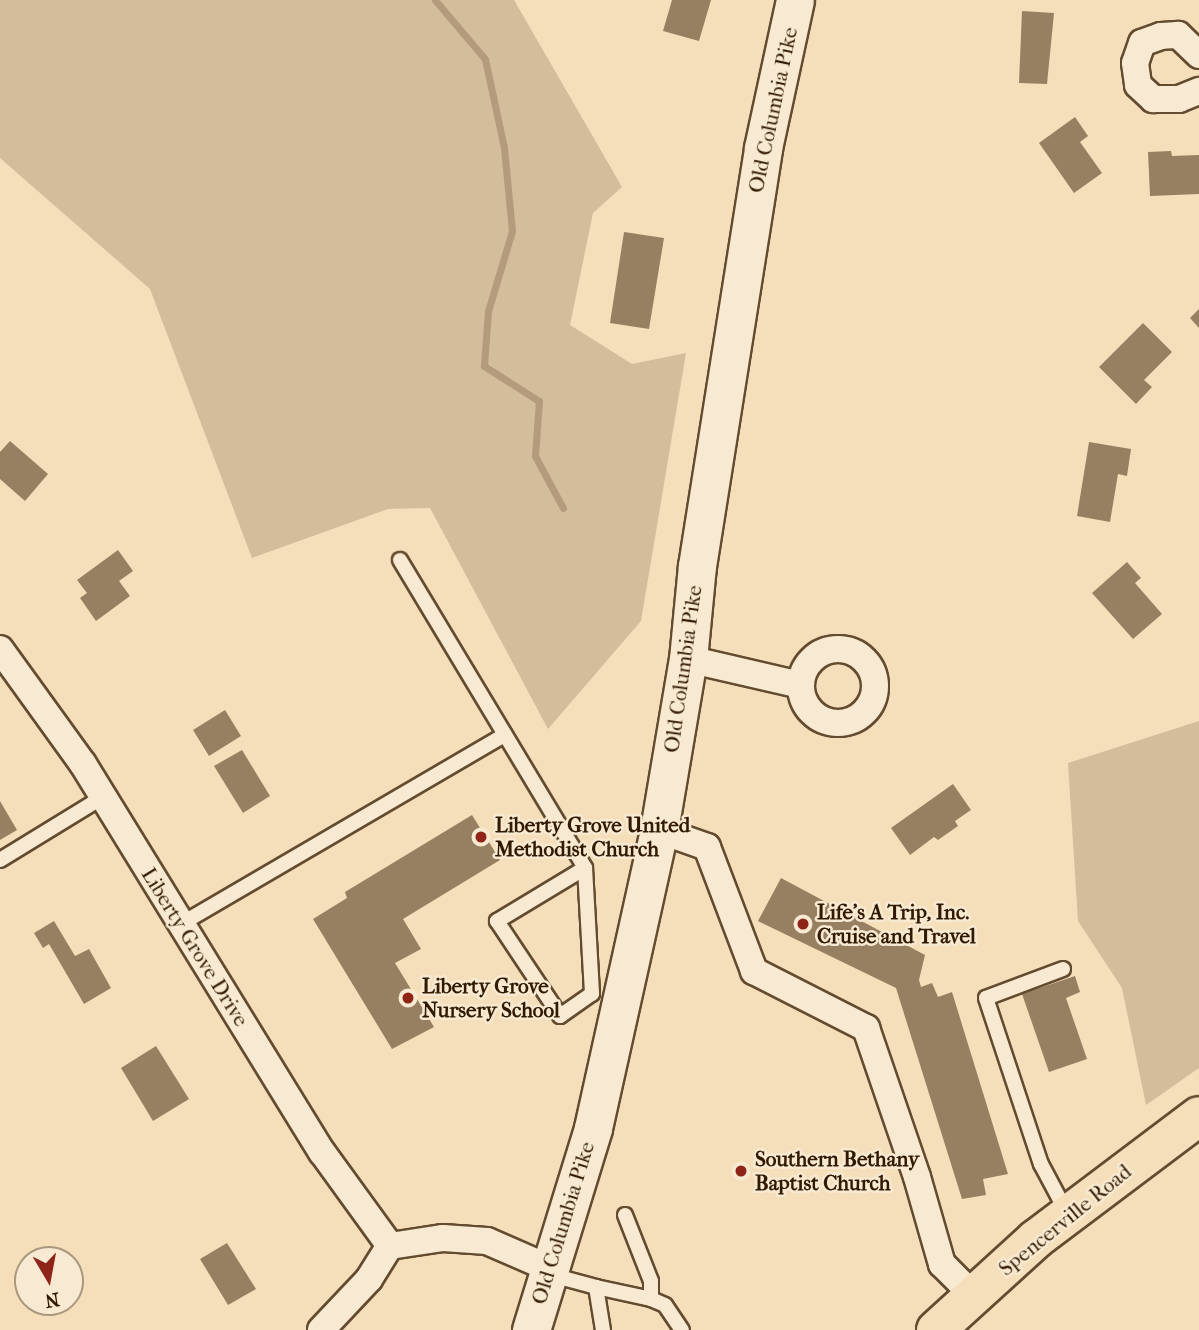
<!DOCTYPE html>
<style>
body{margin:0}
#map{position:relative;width:1199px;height:1330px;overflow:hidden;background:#f5deba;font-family:"IM FELL French Canon",serif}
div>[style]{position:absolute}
.green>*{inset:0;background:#d4bd9b}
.stream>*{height:7px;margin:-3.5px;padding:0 3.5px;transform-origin:3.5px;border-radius:3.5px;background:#b39b7b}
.building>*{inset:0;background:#978061}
.roads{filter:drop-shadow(2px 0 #634b2f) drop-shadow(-2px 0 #634b2f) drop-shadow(0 2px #634b2f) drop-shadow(0 -2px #634b2f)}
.lane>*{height:14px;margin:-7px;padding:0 7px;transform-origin:7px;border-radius:7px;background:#f8ead2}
.street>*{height:26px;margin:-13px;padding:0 13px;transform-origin:13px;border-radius:13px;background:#f8ead2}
.street>.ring{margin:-13px;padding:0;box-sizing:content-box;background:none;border:26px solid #f8ead2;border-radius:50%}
.secondary>*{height:37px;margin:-18.5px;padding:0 18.5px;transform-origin:18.5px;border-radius:18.5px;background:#f8ead2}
.primary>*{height:38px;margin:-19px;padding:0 19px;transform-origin:19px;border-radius:19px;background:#f5deba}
.dots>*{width:19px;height:19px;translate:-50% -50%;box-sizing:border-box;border:4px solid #f8ead2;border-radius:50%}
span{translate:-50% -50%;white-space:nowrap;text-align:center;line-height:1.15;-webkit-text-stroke:5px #f8ead2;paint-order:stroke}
.street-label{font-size:21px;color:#321a01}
.poi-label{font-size:21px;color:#321a01;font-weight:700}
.left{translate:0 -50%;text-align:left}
.north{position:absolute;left:14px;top:1246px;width:70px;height:70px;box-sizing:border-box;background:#f8ead2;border:2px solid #a9977e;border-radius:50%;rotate:170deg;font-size:19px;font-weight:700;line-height:28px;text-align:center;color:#321a01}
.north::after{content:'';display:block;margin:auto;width:24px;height:32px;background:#8f2418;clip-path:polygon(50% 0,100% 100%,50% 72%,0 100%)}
</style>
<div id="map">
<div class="green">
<div style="clip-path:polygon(0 0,514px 0,622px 187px,593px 213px,570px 325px,632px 364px,686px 353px,641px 621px,548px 729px,430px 508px,388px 509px,252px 558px,150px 289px,0 158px)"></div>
<div style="clip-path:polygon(1199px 721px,1199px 1068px,1146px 1105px,1122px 988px,1078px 921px,1068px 763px)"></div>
</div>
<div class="stream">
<div style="left:435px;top:0;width:77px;rotate:49.7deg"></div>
<div style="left:485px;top:59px;width:91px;rotate:77.9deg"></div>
<div style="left:504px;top:148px;width:83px;rotate:84.5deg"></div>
<div style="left:512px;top:231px;width:84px;rotate:106.7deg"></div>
<div style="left:488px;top:311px;width:55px;rotate:94.2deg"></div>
<div style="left:484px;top:366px;width:65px;rotate:32.5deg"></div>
<div style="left:539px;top:401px;width:55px;rotate:94.2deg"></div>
<div style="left:535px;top:456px;width:59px;rotate:61.7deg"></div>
</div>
<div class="building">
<div style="clip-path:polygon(672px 0,711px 0,699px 41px,663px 31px)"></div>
<div style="clip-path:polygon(1022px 11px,1054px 13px,1047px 84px,1019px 83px)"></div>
<div style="clip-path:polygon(1075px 117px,1088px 136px,1080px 142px,1102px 173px,1074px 193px,1039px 143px)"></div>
<div style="clip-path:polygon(1171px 151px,1172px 156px,1199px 155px,1199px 194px,1150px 196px,1148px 152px)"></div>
<div style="clip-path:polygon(624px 232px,664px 238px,649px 329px,610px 323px)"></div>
<div style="clip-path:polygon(1199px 309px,1199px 328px,1190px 318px)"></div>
<div style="clip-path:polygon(1143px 323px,1172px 352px,1144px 380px,1152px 387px,1136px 404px,1099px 367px)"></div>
<div style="clip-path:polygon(10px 441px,48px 474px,25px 501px,0 479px,0 452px)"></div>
<div style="clip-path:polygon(1089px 442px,1131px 449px,1127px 476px,1118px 474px,1110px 522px,1077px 516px)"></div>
<div style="clip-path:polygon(118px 550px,133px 571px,119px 581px,130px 596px,96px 621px,80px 598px,87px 593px,77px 580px)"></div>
<div style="clip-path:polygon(1127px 562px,1141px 578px,1135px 583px,1162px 614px,1133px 639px,1092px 593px)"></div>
<div style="clip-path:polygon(225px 710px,241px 736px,209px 756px,193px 730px)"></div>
<div style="clip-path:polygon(242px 750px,270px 796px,243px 813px,214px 766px)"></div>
<div style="clip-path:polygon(953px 784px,971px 810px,955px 821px,958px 826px,938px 840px,934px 837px,910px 855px,891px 828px)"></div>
<div style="clip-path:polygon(0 801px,17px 830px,0 840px)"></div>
<div style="clip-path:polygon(472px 815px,500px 860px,403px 919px,421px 949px,395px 963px,434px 1027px,392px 1049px,313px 919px,347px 898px,345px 892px)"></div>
<div style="clip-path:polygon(781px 878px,925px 955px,919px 980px,921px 987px,932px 983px,938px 997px,952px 992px,1008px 1174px,983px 1179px,986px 1195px,962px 1199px,896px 988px,758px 921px)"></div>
<div style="clip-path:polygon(54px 921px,75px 956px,89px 949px,111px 988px,84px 1004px,49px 944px,43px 948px,34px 933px)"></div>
<div style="clip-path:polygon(1075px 976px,1080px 992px,1066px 998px,1087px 1059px,1049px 1072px,1022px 994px)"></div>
<div style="clip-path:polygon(156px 1046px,189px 1099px,153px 1121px,121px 1068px)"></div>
<div style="clip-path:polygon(227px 1243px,256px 1289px,228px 1305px,200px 1259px)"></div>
</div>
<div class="roads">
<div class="lane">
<div style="left:400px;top:560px;width:359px;rotate:59deg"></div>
<div style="left:585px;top:868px;width:126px;rotate:86.8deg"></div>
<div style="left:0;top:860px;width:121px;rotate:-31.5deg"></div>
<div style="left:585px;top:868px;width:103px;rotate:148.9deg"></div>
<div style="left:497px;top:921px;width:114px;rotate:56.4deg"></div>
<div style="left:560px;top:1016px;width:39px;rotate:-35deg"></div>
<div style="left:181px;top:924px;width:375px;rotate:-30.3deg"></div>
<div style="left:1063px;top:969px;width:82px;rotate:159.4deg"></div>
<div style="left:986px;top:998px;width:175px;rotate:71.7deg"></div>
<div style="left:1041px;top:1164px;width:55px;rotate:62deg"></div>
<div style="left:625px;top:1215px;width:71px;rotate:68.5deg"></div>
<div style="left:651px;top:1281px;width:18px;rotate:90deg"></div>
<div style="left:548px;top:1274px;width:50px;rotate:15.2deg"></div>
<div style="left:596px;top:1287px;width:44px;rotate:80.8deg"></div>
<div style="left:596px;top:1287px;width:56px;rotate:12.3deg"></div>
<div style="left:651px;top:1299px;width:15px;rotate:23deg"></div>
<div style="left:665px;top:1305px;width:30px;rotate:56deg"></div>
</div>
<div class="street">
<div style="left:1199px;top:55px;width:29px;rotate:-136deg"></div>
<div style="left:1178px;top:35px;width:17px;rotate:177deg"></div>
<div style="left:1161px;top:36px;width:20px;rotate:160deg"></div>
<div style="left:1142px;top:43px;width:21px;rotate:109deg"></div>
<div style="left:1135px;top:63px;width:22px;rotate:82deg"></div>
<div style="left:1138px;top:85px;width:21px;rotate:43deg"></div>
<div style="left:1153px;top:99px;width:26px"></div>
<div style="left:1179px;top:99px;width:22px;rotate:-22deg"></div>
<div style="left:0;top:649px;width:142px;rotate:54.2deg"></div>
<div style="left:83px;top:764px;width:456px;rotate:58.4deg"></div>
<div style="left:322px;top:1152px;width:116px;rotate:54.1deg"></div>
<div class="ring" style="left:801px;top:649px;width:48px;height:48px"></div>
<div style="left:688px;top:659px;width:116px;rotate:13deg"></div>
<div style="left:659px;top:830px;width:51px;rotate:19.5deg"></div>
<div style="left:707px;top:847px;width:133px;rotate:69.2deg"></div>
<div style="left:754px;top:971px;width:126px;rotate:27deg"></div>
<div style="left:866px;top:1028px;width:157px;rotate:71.1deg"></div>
<div style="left:917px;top:1177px;width:91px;rotate:74deg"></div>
<div style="left:942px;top:1264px;width:44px;rotate:45deg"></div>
<div style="left:321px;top:1330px;width:70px;rotate:-46.7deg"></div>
<div style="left:369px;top:1279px;width:39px;rotate:-58deg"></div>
<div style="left:390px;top:1246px;width:54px;rotate:-8.6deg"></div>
<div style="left:443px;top:1238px;width:44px;rotate:3.9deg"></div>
<div style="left:487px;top:1241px;width:68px;rotate:23.5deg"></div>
</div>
<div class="secondary">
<div style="left:531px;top:1330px;width:211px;rotate:-72.9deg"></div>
<div style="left:593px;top:1128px;width:305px;rotate:-77.5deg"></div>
<div style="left:659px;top:830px;width:173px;rotate:-80.4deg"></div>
<div style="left:688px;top:659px;width:93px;rotate:-84.5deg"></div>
<div style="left:697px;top:566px;width:423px;rotate:-81deg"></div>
<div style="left:763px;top:148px;width:151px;rotate:-77.8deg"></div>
</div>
<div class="primary">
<div style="left:936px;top:1330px;width:135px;rotate:-42.3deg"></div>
<div style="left:1036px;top:1239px;width:204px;rotate:-37deg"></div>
</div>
</div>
<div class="dots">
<div style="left:481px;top:837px;background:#8f2418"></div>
<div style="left:803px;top:924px;background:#8f2418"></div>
<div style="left:408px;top:998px;background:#8f2418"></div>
<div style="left:741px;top:1171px;background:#8f2418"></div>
</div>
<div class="street-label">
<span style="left:773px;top:110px;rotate:-78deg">Old Columbia Pike</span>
<span style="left:683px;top:669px;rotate:-82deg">Old Columbia Pike</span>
<span style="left:195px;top:947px;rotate:58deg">Liberty Grove Drive</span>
<span style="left:1065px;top:1220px;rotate:-39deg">Spencerville Road</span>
<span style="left:563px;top:1223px;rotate:-73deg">Old Columbia Pike</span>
</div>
<div class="poi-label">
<span class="left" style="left:495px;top:837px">Liberty Grove United<br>Methodist Church</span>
<span class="left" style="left:817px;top:924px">Life's A Trip, Inc.<br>Cruise and Travel</span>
<span class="left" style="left:422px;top:998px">Liberty Grove<br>Nursery School</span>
<span class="left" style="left:755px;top:1171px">Southern Bethany<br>Baptist Church</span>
</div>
<div class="north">N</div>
</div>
